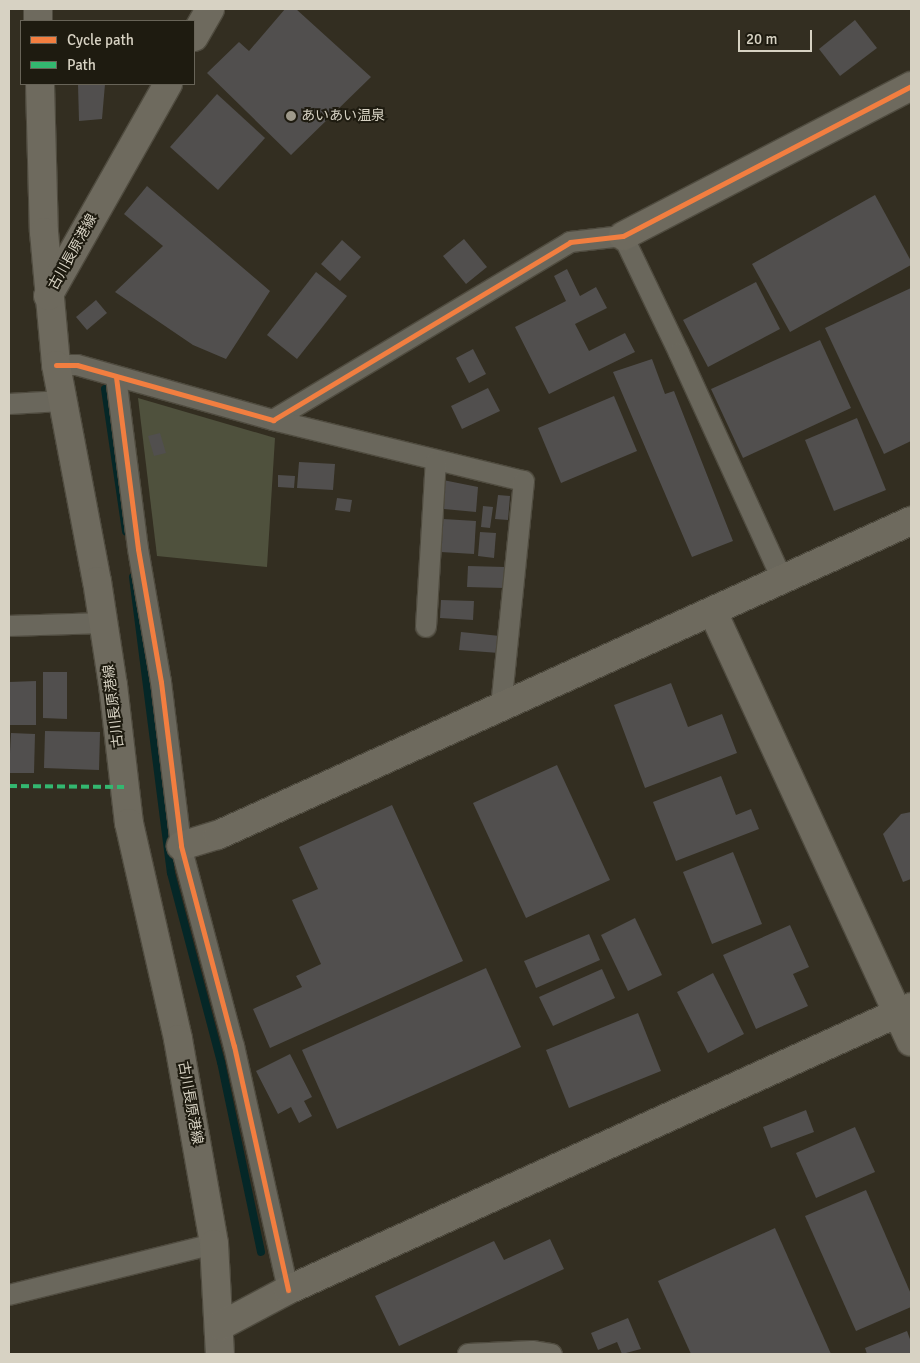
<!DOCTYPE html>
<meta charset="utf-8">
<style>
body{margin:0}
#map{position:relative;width:920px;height:1363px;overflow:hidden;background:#332e21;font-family:Signika,"Noto Sans JP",sans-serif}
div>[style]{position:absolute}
.green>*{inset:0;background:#4f513d}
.stream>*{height:8px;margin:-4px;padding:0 4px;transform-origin:4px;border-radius:4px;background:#052727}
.building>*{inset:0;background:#514f4e}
.roads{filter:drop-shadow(1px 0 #4f4b3f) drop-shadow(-1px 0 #4f4b3f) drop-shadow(0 1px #4f4b3f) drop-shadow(0 -1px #4f4b3f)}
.street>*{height:20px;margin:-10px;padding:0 10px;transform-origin:10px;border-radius:10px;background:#6a675c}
.secondary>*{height:28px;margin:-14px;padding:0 14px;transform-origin:14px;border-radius:14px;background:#6e6a5e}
.quiet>*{height:4px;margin-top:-2px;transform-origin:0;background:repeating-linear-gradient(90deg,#33b770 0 8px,transparent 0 12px)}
.cycleway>*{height:5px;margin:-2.5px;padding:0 2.5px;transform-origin:2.5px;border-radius:2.5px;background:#f27e40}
.dots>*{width:14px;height:14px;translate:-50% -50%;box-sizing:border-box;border:2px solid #1e1b10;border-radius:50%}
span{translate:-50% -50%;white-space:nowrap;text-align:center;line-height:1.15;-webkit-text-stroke:4px #1e1b10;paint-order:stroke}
.poi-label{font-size:14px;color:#d7d2c3}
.left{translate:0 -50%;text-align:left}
.street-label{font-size:14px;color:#d7d2c3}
.frame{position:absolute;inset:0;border:10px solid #d7d2c3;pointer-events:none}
.legend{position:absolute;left:20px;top:20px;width:175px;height:65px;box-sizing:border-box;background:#1e1b10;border:1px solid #686458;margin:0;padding:6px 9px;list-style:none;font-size:15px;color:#d7d2c3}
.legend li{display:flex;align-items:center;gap:10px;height:25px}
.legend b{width:25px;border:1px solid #686458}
.scale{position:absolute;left:738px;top:30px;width:74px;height:22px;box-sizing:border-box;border:2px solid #d7d2c3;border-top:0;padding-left:6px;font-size:15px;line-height:18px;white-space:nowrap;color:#d7d2c3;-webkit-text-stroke:4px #1e1b10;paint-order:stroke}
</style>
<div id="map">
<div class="green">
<div style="clip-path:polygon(138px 398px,275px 438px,267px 567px,157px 556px)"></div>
</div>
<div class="stream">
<div style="left:105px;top:389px;width:144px;rotate:81.6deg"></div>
<div style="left:133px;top:577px;width:298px;rotate:82.7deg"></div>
<div style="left:171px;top:873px;width:196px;rotate:75.2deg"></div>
<div style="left:221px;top:1062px;width:194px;rotate:78.1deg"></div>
</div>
<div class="building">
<div style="clip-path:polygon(285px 9px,296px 9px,371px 77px,291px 155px,207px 73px,239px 42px,249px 51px)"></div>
<div style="clip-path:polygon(855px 20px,877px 48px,840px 76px,819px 49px)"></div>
<div style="clip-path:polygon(78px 84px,105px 84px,102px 119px,79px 121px)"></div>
<div style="clip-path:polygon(217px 94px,265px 138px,218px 190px,170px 147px)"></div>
<div style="clip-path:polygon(147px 186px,270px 291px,226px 359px,193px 345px,115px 292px,163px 246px,124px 214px)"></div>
<div style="clip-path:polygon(875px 195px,911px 261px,911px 265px,790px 332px,752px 264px)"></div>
<div style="clip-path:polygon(464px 239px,487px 267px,466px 284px,443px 256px)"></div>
<div style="clip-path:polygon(342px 240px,361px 257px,340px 281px,321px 264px)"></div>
<div style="clip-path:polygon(567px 269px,580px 296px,596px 287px,607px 308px,575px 324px,589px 351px,625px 333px,635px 352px,549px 394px,515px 327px,566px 301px,554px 276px)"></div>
<div style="clip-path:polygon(316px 272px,347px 296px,297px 359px,267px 335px)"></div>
<div style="clip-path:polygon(756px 282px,780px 329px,708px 367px,683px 320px)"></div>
<div style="clip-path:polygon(911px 288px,911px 441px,884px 454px,825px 328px)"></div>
<div style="clip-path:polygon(96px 300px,107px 313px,87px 330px,76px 317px)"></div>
<div style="clip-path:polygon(820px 340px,851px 408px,743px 458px,711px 389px)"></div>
<div style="clip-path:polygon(473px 349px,486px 374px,469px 383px,456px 358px)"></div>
<div style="clip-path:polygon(652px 359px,665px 394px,674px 391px,733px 541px,692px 557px,613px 372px)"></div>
<div style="clip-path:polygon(488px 388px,500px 411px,462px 429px,451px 406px)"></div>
<div style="clip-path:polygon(614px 396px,637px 451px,561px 483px,538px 428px)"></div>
<div style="clip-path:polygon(857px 418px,886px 490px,834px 511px,805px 440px)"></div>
<div style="clip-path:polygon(160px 433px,166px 453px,154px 456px,148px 436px)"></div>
<div style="clip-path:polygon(299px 462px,335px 464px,333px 490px,297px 488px)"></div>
<div style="clip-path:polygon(278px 475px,295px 476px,294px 488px,278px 487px)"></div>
<div style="clip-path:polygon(443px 480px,478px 487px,476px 512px,444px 509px)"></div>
<div style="clip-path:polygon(498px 495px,510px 496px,508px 520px,495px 519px)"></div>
<div style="clip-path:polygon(337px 498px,352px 500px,350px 512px,335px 510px)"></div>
<div style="clip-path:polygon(483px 506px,493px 507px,490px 528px,481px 527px)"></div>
<div style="clip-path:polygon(443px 519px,476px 521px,474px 554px,441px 552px)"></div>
<div style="clip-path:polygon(480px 532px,496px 533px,494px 558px,478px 556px)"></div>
<div style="clip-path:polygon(468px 566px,505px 567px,504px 588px,467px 587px)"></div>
<div style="clip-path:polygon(441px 600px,474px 601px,473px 620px,440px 618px)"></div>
<div style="clip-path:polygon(461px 632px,500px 636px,499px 653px,459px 650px)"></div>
<div style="clip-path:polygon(43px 672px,67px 672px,67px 719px,43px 718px)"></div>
<div style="clip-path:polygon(36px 681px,36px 725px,10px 725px,9px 682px)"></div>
<div style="clip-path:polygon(671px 683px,688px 727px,722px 714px,737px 753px,645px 788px,614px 705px)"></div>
<div style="clip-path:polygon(45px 731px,100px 732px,99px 770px,44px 768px)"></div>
<div style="clip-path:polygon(11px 733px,35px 734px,34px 773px,9px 773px)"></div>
<div style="clip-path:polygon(557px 765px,610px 880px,526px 918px,473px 803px)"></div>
<div style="clip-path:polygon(721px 776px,736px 815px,751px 809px,759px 829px,676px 861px,653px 802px)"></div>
<div style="clip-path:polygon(392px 805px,463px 961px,270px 1048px,253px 1009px,302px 987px,296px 976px,321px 964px,292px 900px,318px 889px,299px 847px)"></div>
<div style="clip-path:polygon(911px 812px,911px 879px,903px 882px,883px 834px,901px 814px)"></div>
<div style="clip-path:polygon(733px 852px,762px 924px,712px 944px,683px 872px)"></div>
<div style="clip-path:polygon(635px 918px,662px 975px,628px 991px,601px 935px)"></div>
<div style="clip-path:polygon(790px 925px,809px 967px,793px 974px,808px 1006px,756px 1029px,723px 955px)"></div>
<div style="clip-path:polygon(589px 934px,600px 960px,536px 988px,524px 961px)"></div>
<div style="clip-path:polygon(486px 968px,521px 1047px,337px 1129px,302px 1050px)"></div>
<div style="clip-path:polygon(602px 969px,615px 998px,553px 1026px,539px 997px)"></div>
<div style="clip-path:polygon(713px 973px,744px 1034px,708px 1053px,677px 992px)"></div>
<div style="clip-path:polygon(638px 1013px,661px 1071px,569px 1108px,546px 1050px)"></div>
<div style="clip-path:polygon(290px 1054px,312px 1097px,304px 1101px,312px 1116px,299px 1123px,291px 1107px,278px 1114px,256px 1071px)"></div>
<div style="clip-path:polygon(806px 1110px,814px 1132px,771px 1148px,763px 1127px)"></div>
<div style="clip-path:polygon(855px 1127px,875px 1172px,816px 1198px,796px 1153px)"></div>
<div style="clip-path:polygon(866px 1190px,911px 1294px,911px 1307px,856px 1331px,805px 1216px)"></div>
<div style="clip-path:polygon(775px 1228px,831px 1354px,691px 1354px,658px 1281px)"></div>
<div style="clip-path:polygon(550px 1239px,564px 1269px,399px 1346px,375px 1296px,494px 1241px,504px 1260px)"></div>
<div style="clip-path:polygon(628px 1318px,641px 1349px,622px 1354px,617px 1342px,598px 1350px,591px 1333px)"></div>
<div style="clip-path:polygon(907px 1331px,911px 1342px,911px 1354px,867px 1354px,865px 1348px)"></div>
</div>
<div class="roads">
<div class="street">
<div style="left:56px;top:365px;width:21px"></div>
<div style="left:77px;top:365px;width:204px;rotate:15.7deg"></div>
<div style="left:273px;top:420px;width:346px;rotate:-30.9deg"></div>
<div style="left:570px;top:242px;width:53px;rotate:-6.5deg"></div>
<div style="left:623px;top:236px;width:130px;rotate:64.4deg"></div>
<div style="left:679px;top:353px;width:248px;rotate:65.5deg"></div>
<div style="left:116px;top:377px;width:173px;rotate:82.7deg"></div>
<div style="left:138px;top:549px;width:135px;rotate:80.2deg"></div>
<div style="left:161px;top:682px;width:165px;rotate:83deg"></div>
<div style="left:181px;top:846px;width:207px;rotate:75.2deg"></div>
<div style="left:234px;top:1046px;width:250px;rotate:77.5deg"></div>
<div style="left:9px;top:404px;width:53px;rotate:-3.2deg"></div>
<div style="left:273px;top:420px;width:258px;rotate:13.7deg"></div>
<div style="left:524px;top:481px;width:227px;rotate:95.8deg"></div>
<div style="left:9px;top:626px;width:94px;rotate:-1.8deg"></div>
<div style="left:426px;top:627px;width:166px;rotate:-86.6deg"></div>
<div style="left:9px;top:1295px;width:211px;rotate:-14deg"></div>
<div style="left:468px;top:1354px;width:64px;rotate:-2.7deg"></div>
<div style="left:532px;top:1351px;width:20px;rotate:9deg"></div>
</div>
<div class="secondary">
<div style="left:38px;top:9px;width:12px;rotate:90deg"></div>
<div style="left:194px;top:37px;width:32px;rotate:-60deg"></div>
<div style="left:40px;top:84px;width:148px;rotate:88.5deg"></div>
<div style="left:44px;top:232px;width:134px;rotate:84.8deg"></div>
<div style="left:56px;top:365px;width:220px;rotate:79.3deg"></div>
<div style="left:97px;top:581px;width:105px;rotate:81.3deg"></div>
<div style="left:113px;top:685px;width:139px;rotate:83.4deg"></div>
<div style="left:129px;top:823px;width:221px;rotate:77.2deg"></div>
<div style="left:178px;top:1039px;width:208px;rotate:80deg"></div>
<div style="left:214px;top:1244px;width:110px;rotate:86.9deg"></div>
<div style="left:623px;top:236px;width:325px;rotate:-27.5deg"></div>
<div style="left:48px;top:296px;width:244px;rotate:-60.5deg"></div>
<div style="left:713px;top:612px;width:473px;rotate:65.3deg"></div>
<div style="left:181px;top:846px;width:39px;rotate:-17deg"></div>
<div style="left:218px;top:835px;width:761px;rotate:-24.38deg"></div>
<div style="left:220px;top:1326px;width:77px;rotate:-27.9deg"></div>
<div style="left:288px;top:1290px;width:684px;rotate:-24.43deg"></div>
</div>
</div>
<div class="quiet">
<div style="left:9px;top:786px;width:115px;rotate:0.5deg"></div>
</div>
<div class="cycleway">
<div style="left:56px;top:365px;width:21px"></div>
<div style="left:77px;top:365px;width:204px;rotate:15.7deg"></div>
<div style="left:273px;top:420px;width:346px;rotate:-30.9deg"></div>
<div style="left:570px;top:242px;width:53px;rotate:-6.5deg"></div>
<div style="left:623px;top:236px;width:325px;rotate:-27.5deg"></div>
<div style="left:116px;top:377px;width:173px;rotate:82.7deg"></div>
<div style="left:138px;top:549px;width:135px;rotate:80.2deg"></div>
<div style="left:161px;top:682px;width:165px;rotate:83deg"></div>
<div style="left:181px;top:846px;width:207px;rotate:75.2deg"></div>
<div style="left:234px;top:1046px;width:250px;rotate:77.5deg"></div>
</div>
<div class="dots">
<div style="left:291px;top:116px;background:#9e998a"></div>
</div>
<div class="poi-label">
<span class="left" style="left:301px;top:116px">あいあい温泉</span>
</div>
<div class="street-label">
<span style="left:73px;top:252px;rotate:-61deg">古川長原港線</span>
<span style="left:114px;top:706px;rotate:-97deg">古川長原港線</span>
<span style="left:190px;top:1103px;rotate:80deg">古川長原港線</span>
</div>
<div class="frame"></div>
<ul class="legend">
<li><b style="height:6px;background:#f27e40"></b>Cycle path</li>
<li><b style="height:6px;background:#33b770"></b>Path</li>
</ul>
<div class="scale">20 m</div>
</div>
